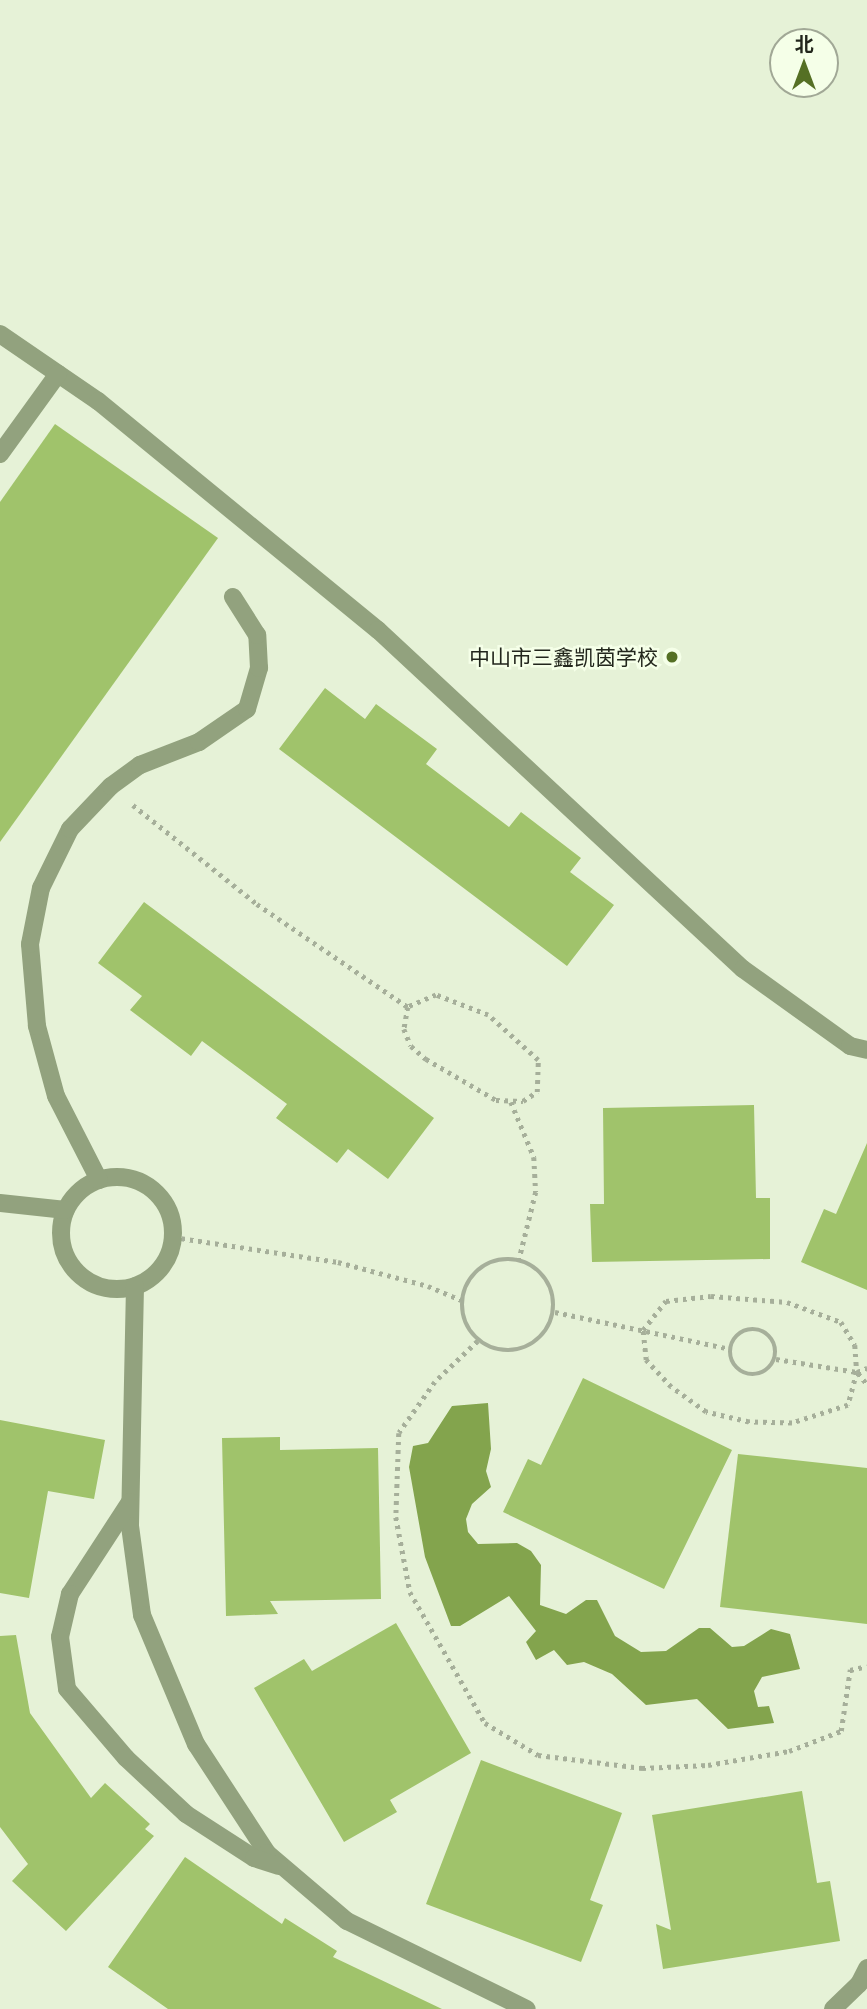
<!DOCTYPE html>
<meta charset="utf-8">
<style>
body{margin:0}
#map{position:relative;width:867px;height:2009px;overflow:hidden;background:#e6f2d7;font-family:"Noto Serif","Noto Sans SC",serif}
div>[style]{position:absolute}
.water>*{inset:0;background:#83a44d}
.building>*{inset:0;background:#a0c36b}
.path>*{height:4.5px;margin-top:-2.25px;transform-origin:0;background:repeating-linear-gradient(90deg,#a6af9a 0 3.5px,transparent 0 8.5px)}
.path>.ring{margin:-2.25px;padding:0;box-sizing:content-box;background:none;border:4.5px solid #a6af9a;border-radius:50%}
.minor>*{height:18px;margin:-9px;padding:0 9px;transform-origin:9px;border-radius:9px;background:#92a27e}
.minor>.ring{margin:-9px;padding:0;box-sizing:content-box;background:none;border:18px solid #92a27e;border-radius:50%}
.dots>*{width:19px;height:19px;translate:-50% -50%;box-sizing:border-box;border:4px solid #f5ffe8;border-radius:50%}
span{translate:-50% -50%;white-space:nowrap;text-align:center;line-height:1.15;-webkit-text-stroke:5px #f5ffe8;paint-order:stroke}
.poi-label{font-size:21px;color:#22261c}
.right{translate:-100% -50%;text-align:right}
.north{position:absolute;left:769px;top:28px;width:70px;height:70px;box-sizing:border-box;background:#f5ffe8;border:2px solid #a1a896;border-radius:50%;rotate:0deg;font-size:19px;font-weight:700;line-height:28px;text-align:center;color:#22261c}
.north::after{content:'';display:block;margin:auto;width:24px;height:32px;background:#557024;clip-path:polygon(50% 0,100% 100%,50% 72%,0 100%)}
</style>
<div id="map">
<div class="water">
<div style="clip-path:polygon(488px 1403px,491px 1449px,486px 1471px,491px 1487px,472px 1504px,466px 1519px,468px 1532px,478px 1544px,517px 1543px,531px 1551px,541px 1565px,540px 1605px,566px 1614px,586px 1600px,597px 1600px,615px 1636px,641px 1652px,666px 1651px,699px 1628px,710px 1628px,732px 1647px,744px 1646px,771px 1629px,790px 1634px,800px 1669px,762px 1677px,754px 1691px,758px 1707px,769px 1706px,774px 1723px,728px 1729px,697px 1699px,646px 1705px,612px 1674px,584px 1662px,567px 1665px,554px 1650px,536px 1660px,526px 1642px,536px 1631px,509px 1596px,460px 1626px,451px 1626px,425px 1557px,409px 1467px,413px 1446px,428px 1443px,452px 1406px)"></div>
</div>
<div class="building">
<div style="clip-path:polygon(55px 424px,218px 538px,0 842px,0 502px)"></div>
<div style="clip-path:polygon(325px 688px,365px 719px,376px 704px,437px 749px,426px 764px,509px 827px,521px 812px,581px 858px,570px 872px,614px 905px,567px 966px,279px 749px)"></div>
<div style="clip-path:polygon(144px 902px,434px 1118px,388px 1179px,348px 1149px,337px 1163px,276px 1118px,287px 1104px,202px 1041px,191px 1056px,130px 1010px,142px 996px,98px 963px)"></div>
<div style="clip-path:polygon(754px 1105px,756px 1198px,770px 1198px,770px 1259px,592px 1262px,590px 1204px,604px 1204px,603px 1108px)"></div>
<div style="clip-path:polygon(867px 1143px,867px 1290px,801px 1262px,824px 1209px,836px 1214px)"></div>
<div style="clip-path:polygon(583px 1378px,732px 1450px,664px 1589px,503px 1512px,528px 1459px,541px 1465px)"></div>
<div style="clip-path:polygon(0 1420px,105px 1440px,94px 1499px,48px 1491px,29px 1598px,0 1593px)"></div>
<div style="clip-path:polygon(280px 1437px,280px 1450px,378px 1448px,381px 1599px,270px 1601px,278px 1614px,226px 1616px,222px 1438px)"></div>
<div style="clip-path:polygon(738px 1454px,867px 1468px,867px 1624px,720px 1607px)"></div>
<div style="clip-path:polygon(396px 1623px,471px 1753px,390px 1800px,397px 1812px,344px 1842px,254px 1688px,304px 1659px,312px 1671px)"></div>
<div style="clip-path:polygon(16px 1635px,30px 1713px,91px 1798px,105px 1783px,150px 1824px,145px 1829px,154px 1836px,66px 1931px,12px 1881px,28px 1864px,0 1827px,0 1636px)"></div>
<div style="clip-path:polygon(481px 1760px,622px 1813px,590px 1900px,603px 1905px,581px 1962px,426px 1904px)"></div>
<div style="clip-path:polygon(802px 1791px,817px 1883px,830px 1881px,840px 1941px,663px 1969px,656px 1924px,671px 1930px,652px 1815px)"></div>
<div style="clip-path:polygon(185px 1857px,282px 1924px,285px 1918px,337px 1951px,333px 1957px,442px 2009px,168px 2009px,108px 1967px)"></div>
</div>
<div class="path">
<div style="left:133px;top:805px;width:159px;rotate:38.6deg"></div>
<div style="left:257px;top:904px;width:183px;rotate:34.3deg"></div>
<div style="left:408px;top:1007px;width:22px;rotate:100deg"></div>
<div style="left:404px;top:1029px;width:18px;rotate:68deg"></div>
<div style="left:411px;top:1046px;width:20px;rotate:41deg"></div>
<div style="left:426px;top:1059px;width:81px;rotate:30.4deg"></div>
<div style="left:496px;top:1100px;width:27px;rotate:2deg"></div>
<div style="left:523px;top:1101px;width:17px;rotate:-33deg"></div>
<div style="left:537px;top:1092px;width:32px;rotate:-88deg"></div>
<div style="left:538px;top:1060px;width:67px;rotate:-138deg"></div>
<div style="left:488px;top:1015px;width:56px;rotate:-159deg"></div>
<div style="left:436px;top:995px;width:30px;rotate:157deg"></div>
<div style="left:511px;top:1102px;width:60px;rotate:67.3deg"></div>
<div style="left:534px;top:1157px;width:35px;rotate:87deg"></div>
<div style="left:536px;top:1192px;width:70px;rotate:104deg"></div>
<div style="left:173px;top:1237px;width:167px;rotate:8.6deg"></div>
<div style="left:338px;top:1262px;width:93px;rotate:14.9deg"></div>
<div style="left:428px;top:1286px;width:36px;rotate:23deg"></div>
<div class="ring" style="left:462px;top:1259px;width:87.5px;height:87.5px"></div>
<div style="left:711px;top:1296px;width:76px;rotate:4.5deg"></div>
<div style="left:787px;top:1302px;width:58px;rotate:20.3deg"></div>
<div style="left:841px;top:1322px;width:27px;rotate:59deg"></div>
<div style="left:855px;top:1345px;width:27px;rotate:86deg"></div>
<div style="left:857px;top:1372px;width:34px;rotate:105deg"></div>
<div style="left:848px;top:1405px;width:59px;rotate:162.2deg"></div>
<div style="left:792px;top:1423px;width:43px;rotate:-178.7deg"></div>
<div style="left:749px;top:1422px;width:44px;rotate:-166.9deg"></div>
<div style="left:706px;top:1412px;width:43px;rotate:-144.5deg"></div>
<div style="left:671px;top:1387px;width:37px;rotate:-133deg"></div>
<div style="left:646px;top:1360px;width:30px;rotate:-96deg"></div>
<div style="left:643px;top:1330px;width:37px;rotate:-52deg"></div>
<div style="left:666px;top:1301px;width:45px;rotate:-6.3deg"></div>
<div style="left:555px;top:1312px;width:179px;rotate:11.9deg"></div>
<div class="ring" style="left:730px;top:1329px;width:41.5px;height:41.5px"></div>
<div style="left:478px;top:1341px;width:59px;rotate:136.4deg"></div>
<div style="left:435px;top:1382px;width:62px;rotate:125.2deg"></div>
<div style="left:399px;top:1433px;width:84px;rotate:92deg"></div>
<div style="left:396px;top:1517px;width:76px;rotate:79.4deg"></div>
<div style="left:410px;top:1592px;width:151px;rotate:60.2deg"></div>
<div style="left:485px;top:1723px;width:62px;rotate:31.1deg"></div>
<div style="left:538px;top:1755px;width:105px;rotate:7.1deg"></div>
<div style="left:642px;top:1768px;width:66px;rotate:-2.6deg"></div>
<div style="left:708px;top:1765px;width:82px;rotate:-9.8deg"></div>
<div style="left:789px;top:1751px;width:56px;rotate:-21deg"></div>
<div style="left:841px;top:1731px;width:62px;rotate:-81.6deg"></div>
<div style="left:850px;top:1670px;width:17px;rotate:-13deg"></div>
<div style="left:776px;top:1359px;width:82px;rotate:9.1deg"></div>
<div style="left:857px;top:1372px;width:11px;rotate:-22deg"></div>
<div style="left:858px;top:1373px;width:14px;rotate:51deg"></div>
</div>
<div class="minor">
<div style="left:0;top:334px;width:119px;rotate:34.4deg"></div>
<div style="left:98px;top:401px;width:362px;rotate:39.3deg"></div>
<div style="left:378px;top:630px;width:498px;rotate:42.9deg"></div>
<div style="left:743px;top:969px;width:132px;rotate:35.7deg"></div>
<div style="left:850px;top:1046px;width:17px;rotate:13deg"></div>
<div style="left:0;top:454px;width:99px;rotate:-54.1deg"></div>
<div class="ring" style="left:61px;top:1177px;width:94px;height:94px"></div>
<div style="left:99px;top:1180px;width:94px;rotate:-117.1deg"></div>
<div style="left:56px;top:1096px;width:73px;rotate:-105.2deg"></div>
<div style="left:37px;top:1026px;width:82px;rotate:-94.9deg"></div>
<div style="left:30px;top:944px;width:57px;rotate:-78.9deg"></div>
<div style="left:41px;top:888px;width:66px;rotate:-63.8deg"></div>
<div style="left:70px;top:829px;width:59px;rotate:-46.4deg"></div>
<div style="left:111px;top:786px;width:36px;rotate:-36deg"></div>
<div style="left:140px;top:765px;width:63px;rotate:-21.3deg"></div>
<div style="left:199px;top:742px;width:58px;rotate:-34.5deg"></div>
<div style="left:247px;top:709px;width:43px;rotate:-73.7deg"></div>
<div style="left:259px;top:668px;width:33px;rotate:-93deg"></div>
<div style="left:257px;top:635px;width:45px;rotate:-122.3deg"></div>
<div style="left:0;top:1203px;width:66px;rotate:6.1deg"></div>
<div style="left:135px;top:1286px;width:240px;rotate:91.2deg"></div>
<div style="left:130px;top:1526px;width:90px;rotate:82.3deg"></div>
<div style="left:142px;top:1615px;width:140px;rotate:67.3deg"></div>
<div style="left:196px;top:1744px;width:130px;rotate:56.9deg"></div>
<div style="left:267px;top:1853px;width:105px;rotate:40.4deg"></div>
<div style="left:347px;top:1921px;width:200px;rotate:26.1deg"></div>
<div style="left:130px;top:1502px;width:110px;rotate:123.1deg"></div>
<div style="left:70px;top:1594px;width:44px;rotate:103.1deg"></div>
<div style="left:60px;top:1637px;width:52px;rotate:82.3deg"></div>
<div style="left:67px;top:1689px;width:91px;rotate:49.5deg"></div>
<div style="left:126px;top:1758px;width:82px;rotate:43deg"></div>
<div style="left:186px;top:1814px;width:81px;rotate:32.9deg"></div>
<div style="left:254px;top:1858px;width:26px;rotate:18deg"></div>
<div style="left:833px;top:2009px;width:36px;rotate:-44deg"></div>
<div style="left:859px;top:1984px;width:18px;rotate:-63deg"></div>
</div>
<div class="dots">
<div style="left:672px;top:657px;background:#557024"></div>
</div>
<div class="poi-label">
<span class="right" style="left:658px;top:657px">中山市三鑫凯茵学校</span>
</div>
<div class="north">北</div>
</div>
